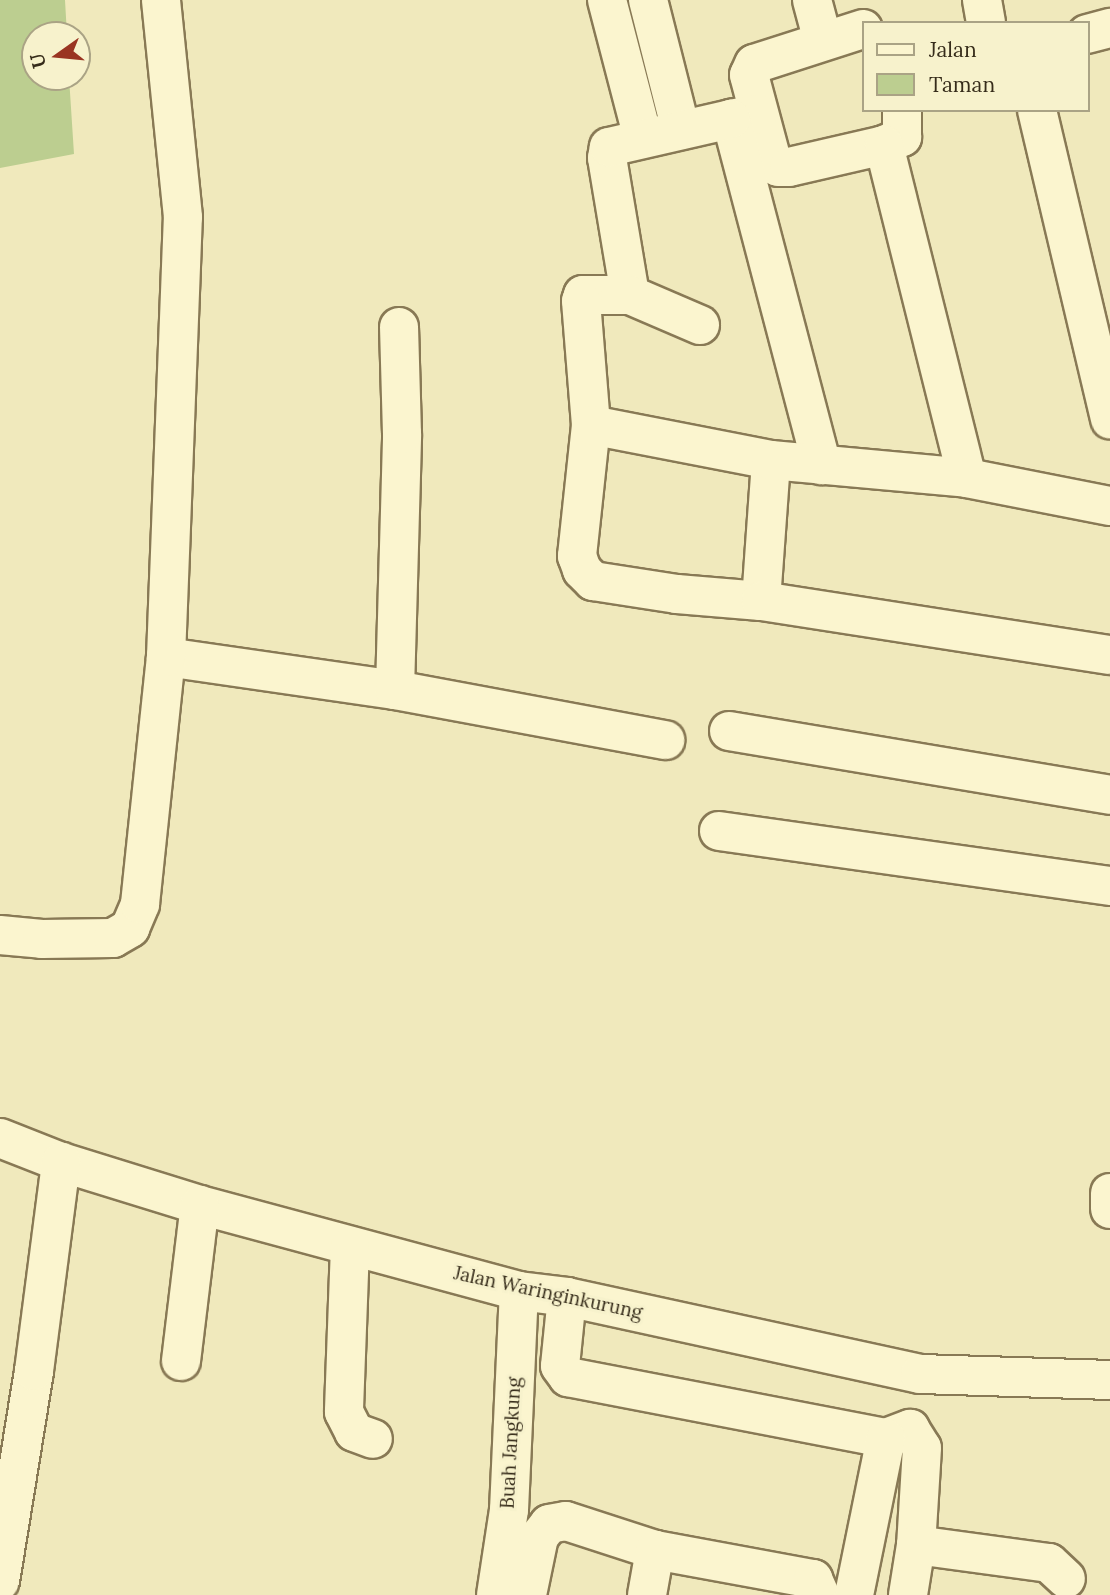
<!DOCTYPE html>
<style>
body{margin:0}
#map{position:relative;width:1110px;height:1595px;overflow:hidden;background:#f0e9bc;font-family:Lora,serif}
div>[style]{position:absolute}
.green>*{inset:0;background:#bcce90}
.roads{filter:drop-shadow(2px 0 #887955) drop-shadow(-2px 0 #887955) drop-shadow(0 2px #887955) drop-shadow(0 -2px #887955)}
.minor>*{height:38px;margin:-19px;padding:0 19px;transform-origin:19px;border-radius:19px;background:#fbf5cf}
span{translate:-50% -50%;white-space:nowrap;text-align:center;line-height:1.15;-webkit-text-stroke:6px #f7f2cc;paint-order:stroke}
.street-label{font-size:19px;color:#362c1a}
.legend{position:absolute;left:862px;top:21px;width:228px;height:91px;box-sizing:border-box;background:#f7f2cc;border:2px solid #aaa385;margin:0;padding:9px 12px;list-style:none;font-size:21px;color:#362c1a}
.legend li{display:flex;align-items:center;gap:14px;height:35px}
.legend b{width:35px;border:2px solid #aaa385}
.north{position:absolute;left:21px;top:21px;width:70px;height:70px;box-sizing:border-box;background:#f7f2cc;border:2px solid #aaa385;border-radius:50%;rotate:255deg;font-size:19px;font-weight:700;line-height:28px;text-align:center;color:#362c1a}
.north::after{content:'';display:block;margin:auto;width:24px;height:32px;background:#9a3522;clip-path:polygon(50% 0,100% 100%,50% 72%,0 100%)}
</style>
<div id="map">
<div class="green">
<div style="clip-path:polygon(0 0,65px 0,67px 35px,35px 35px,35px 77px,69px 77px,74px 154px,0 168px)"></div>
</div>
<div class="roads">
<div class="minor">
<div style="left:607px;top:0;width:143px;rotate:75.4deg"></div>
<div style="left:648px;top:0;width:134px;rotate:75.8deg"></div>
<div style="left:812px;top:0;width:42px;rotate:75deg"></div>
<div style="left:982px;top:0;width:23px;rotate:80deg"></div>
<div style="left:863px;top:29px;width:114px;rotate:162.2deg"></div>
<div style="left:754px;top:64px;width:12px;rotate:114deg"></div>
<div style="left:749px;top:75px;width:89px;rotate:75deg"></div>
<div style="left:772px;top:161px;width:8px;rotate:45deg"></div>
<div style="left:778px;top:167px;width:11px"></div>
<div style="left:789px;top:167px;width:98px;rotate:-13deg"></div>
<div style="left:884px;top:145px;width:20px;rotate:-24deg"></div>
<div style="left:902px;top:137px;width:27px;rotate:-90deg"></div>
<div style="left:1087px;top:34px;width:24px;rotate:-15deg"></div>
<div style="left:1037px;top:110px;width:318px;rotate:76.7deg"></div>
<div style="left:758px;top:114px;width:27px;rotate:170deg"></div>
<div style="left:731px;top:119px;width:358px;rotate:75.3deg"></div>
<div style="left:884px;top:145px;width:343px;rotate:76deg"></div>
<div style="left:630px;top:295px;width:139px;rotate:-99.5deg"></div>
<div style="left:607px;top:158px;width:11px;rotate:-80deg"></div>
<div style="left:609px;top:147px;width:125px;rotate:-12.9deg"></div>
<div style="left:700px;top:325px;width:76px;rotate:-156.8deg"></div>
<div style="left:630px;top:295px;width:47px;rotate:180deg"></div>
<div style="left:583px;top:295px;width:6px;rotate:108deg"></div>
<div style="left:581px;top:301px;width:124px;rotate:85.4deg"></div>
<div style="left:591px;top:425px;width:132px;rotate:96.1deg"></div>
<div style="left:577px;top:556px;width:15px;rotate:70deg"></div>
<div style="left:582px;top:570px;width:16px;rotate:45deg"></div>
<div style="left:593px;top:581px;width:85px;rotate:8.8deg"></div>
<div style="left:677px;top:594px;width:84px;rotate:4.8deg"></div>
<div style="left:761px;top:601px;width:141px;rotate:-85.9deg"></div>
<div style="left:591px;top:425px;width:183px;rotate:11deg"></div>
<div style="left:771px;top:460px;width:197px;rotate:5.2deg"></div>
<div style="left:967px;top:478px;width:146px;rotate:11.1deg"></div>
<div style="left:761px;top:601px;width:353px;rotate:8.8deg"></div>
<div style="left:166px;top:657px;width:231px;rotate:8.2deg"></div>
<div style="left:395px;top:690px;width:275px;rotate:10.5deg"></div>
<div style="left:395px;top:690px;width:256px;rotate:-88.4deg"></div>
<div style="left:402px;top:434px;width:107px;rotate:-91.6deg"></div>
<div style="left:729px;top:731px;width:386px;rotate:9.5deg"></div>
<div style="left:719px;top:831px;width:395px;rotate:8deg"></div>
<div style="left:0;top:935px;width:42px;rotate:5.4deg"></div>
<div style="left:42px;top:939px;width:71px;rotate:-0.8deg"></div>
<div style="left:113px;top:938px;width:20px;rotate:-30deg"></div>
<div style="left:130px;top:928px;width:26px;rotate:-67deg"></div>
<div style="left:140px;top:904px;width:248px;rotate:-84deg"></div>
<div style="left:166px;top:657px;width:440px;rotate:-87.8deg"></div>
<div style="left:183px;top:217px;width:218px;rotate:-95.8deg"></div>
<div style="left:0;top:1138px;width:66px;rotate:21.5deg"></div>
<div style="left:61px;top:1162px;width:145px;rotate:17.2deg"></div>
<div style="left:200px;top:1205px;width:330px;rotate:15.1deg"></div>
<div style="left:519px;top:1291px;width:48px;rotate:7.1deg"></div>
<div style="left:567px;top:1297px;width:361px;rotate:12.3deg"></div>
<div style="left:920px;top:1374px;width:190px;rotate:1.8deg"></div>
<div style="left:1110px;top:1193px;width:16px;rotate:90deg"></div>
<div style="left:350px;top:1246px;width:166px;rotate:92.1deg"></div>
<div style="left:344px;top:1412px;width:22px;rotate:63deg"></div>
<div style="left:354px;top:1432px;width:20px;rotate:20deg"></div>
<div style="left:567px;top:1297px;width:69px;rotate:95.8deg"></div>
<div style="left:560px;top:1366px;width:14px;rotate:54deg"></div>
<div style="left:568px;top:1377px;width:324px;rotate:10.9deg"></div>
<div style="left:886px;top:1438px;width:26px;rotate:-21deg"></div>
<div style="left:910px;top:1429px;width:22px;rotate:58deg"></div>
<div style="left:922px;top:1448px;width:97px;rotate:93.5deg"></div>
<div style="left:916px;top:1545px;width:51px;rotate:99.1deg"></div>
<div style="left:181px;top:1361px;width:157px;rotate:-83.1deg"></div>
<div style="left:916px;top:1545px;width:134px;rotate:7.7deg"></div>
<div style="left:1049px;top:1563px;width:23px;rotate:43deg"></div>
<div style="left:0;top:1581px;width:213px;rotate:-80.8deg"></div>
<div style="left:34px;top:1371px;width:211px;rotate:-82.6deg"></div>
<div style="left:496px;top:1595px;width:86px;rotate:-81.3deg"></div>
<div style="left:509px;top:1510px;width:219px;rotate:-87.4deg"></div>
<div style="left:527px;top:1595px;width:59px;rotate:-78.3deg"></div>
<div style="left:539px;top:1537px;width:16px;rotate:-52deg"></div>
<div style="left:549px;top:1524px;width:17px;rotate:-10deg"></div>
<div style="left:566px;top:1521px;width:94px;rotate:18deg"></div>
<div style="left:655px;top:1550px;width:161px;rotate:10.4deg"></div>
<div style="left:813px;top:1579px;width:17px;rotate:66deg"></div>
<div style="left:647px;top:1595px;width:46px;rotate:-79.9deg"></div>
<div style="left:854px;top:1595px;width:160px;rotate:-78.5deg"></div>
</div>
</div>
<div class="street-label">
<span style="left:548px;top:1293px;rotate:12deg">Jalan Waringinkurung</span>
<span style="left:511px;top:1443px;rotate:-87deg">Buah Jangkung</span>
</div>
<ul class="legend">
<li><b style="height:9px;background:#fbf5cf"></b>Jalan</li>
<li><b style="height:19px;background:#bcce90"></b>Taman</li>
</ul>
<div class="north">U</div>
</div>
